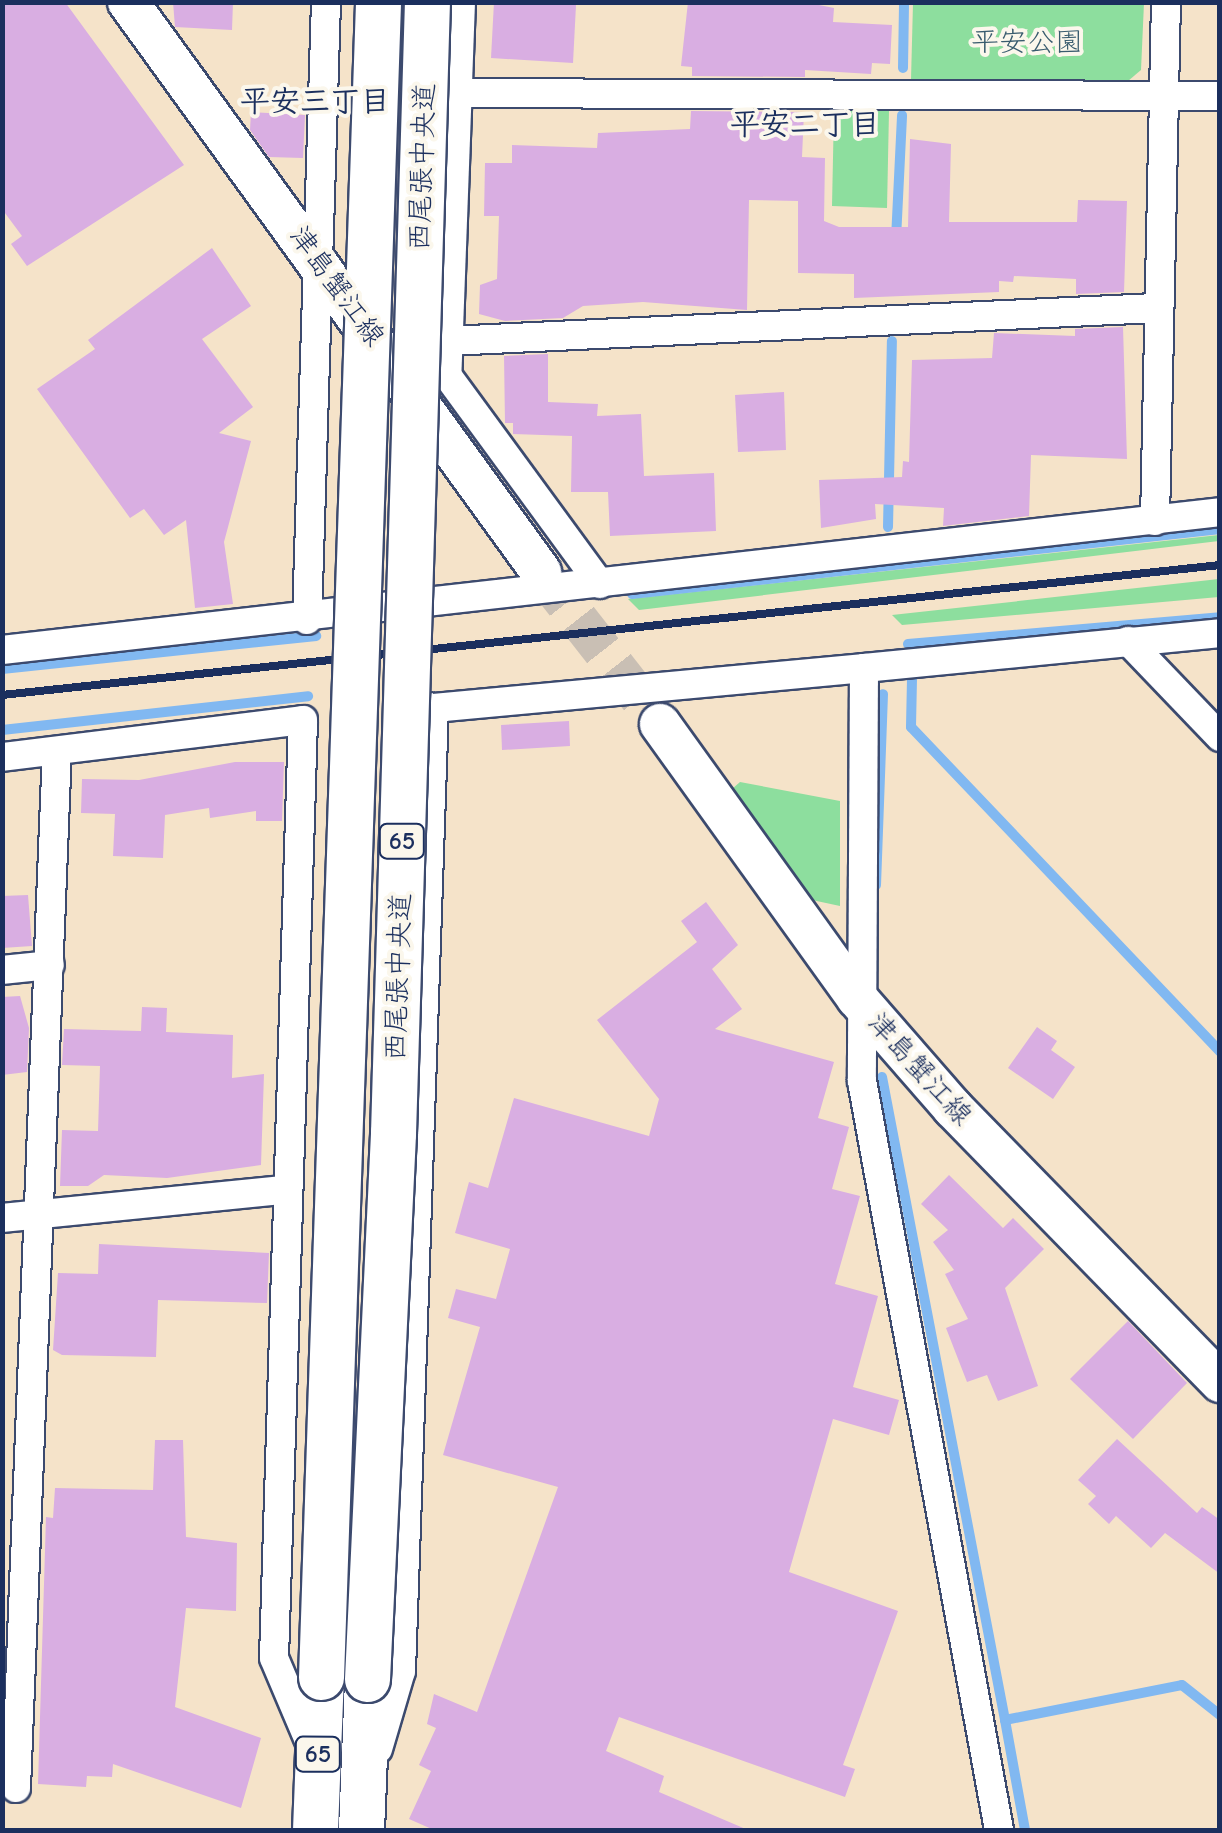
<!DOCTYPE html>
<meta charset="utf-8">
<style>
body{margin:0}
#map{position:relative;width:1222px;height:1833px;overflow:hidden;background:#f5e3c9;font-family:"Comic Neue","Klee One",sans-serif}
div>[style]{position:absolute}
.green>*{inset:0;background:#8dde9e}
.stream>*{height:10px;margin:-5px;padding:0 5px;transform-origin:5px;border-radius:5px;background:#81b8f1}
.building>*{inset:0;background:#d9aee2}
.secondary-tunnel>*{height:40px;margin-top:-20px;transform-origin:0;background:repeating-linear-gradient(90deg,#c9bfb4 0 40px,transparent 0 60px)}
.roads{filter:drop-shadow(2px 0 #3c4a6e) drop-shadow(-2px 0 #3c4a6e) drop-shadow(0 2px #3c4a6e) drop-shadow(0 -2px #3c4a6e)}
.minor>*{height:28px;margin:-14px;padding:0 14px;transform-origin:14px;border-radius:14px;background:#fff}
.secondary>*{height:40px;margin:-20px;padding:0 20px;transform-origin:20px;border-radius:20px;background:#fff}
.primary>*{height:45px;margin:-22.5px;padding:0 22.5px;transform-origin:22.5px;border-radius:22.5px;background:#fff}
.rail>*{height:8px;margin:-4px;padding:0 4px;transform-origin:4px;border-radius:4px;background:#1b2f5e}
.bridges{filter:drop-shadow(2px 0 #3c4a6e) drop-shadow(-2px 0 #3c4a6e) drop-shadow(0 2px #3c4a6e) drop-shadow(0 -2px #3c4a6e)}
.primary-bridge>*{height:45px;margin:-22.5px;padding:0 22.5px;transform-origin:22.5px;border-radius:22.5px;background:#fff}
span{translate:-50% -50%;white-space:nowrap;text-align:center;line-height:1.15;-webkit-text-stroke:8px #fbf7ec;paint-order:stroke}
.shield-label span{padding:2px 8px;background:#fbf7ec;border:2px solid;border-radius:8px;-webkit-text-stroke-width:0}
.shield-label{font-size:25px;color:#1b2f5e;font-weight:700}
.park-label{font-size:28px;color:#385b6e}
.street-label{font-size:28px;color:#1b2f5e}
.neighbourhood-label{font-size:30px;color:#1b2f5e;font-weight:700}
.frame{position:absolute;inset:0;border:5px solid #1b2f5e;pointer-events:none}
</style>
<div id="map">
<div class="green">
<div style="clip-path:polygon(913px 3px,1144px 3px,1141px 70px,1128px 81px,911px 80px)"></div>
<div style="clip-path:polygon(834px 110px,889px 111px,887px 208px,832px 206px)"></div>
<div style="clip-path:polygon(1219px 535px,1219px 541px,639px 610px,628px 599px)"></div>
<div style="clip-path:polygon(1219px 579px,1219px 597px,902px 625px,892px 615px)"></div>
<div style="clip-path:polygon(740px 782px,840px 801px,840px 906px,812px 900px,732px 789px)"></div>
</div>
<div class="stream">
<div style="left:903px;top:68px;width:66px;rotate:-89.1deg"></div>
<div style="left:896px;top:239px;width:124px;rotate:-87.2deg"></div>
<div style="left:888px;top:527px;width:186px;rotate:-88.8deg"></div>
<div style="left:632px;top:594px;width:592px;rotate:-6.31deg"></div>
<div style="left:908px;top:644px;width:313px;rotate:-4.9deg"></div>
<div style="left:2px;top:669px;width:316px;rotate:-6deg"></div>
<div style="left:912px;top:679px;width:48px;rotate:91.2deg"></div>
<div style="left:911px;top:727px;width:448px;rotate:46.4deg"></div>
<div style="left:2px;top:730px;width:308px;rotate:-6.3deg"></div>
<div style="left:876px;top:885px;width:191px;rotate:-87.9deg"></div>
<div style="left:882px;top:1077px;width:655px;rotate:79.17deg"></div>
<div style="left:1025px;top:1830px;width:112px;rotate:-100.3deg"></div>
<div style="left:1005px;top:1720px;width:180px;rotate:-11.2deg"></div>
<div style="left:1182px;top:1685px;width:48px;rotate:38.3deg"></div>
</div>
<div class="building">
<div style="clip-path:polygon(2px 2px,65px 2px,184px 165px,27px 266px,11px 244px,22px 236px,2px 209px)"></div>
<div style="clip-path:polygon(173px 2px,233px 2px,232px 30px,175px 27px)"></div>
<div style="clip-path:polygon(494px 2px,576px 5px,573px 63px,491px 58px)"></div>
<div style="clip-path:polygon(688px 2px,804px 2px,834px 8px,833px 22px,892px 25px,890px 64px,872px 63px,871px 74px,805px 70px,805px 77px,692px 76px,692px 67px,681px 66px)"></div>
<div style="clip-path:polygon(691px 111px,804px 112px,802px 157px,825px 158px,824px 221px,839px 227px,908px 227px,910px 139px,951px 144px,949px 222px,1077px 222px,1078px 200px,1127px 201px,1124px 292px,1076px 294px,1076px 279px,1014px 276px,1013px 282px,999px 281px,999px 292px,854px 298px,854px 274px,798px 273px,798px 201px,749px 200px,747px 310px,643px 302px,583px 306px,563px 318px,505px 321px,479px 314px,480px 285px,497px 279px,499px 216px,484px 216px,485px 163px,512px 163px,512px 145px,597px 148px,598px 133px,690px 129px)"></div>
<div style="clip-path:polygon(251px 112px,305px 115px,303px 158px,269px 157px,250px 130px)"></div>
<div style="clip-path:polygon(212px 248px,251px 306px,202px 339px,253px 407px,219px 433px,251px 441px,224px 542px,233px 604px,195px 608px,186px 520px,164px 535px,144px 509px,130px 518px,37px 389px,95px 349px,88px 340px)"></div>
<div style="clip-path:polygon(1123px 327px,1127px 459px,1031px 455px,1029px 516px,943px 526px,944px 508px,875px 504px,876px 519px,821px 528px,819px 480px,902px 477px,903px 461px,909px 462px,912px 360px,992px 358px,994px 333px,1075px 336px,1075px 329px)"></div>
<div style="clip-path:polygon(548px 354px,548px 402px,598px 404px,597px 416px,641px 414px,644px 476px,714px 473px,716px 531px,610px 536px,608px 492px,571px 492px,572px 436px,513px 434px,513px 423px,505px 423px,504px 356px)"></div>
<div style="clip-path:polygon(784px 392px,786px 450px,738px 452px,735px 395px)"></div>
<div style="clip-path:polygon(569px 721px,570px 746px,502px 750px,501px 725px)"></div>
<div style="clip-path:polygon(235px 762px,284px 762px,282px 821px,256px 821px,256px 811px,210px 818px,209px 808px,165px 815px,163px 858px,113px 856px,115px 814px,81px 813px,82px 779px,139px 780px)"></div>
<div style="clip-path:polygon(28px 895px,32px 946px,2px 948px,2px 896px)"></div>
<div style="clip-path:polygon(706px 902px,738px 945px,712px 969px,742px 1009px,715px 1029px,834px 1062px,818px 1118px,849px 1127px,832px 1189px,860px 1196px,835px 1284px,878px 1296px,853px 1387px,899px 1400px,889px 1435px,833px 1419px,789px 1572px,898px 1611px,843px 1765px,855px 1769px,845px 1797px,619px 1717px,606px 1751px,664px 1776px,659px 1792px,748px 1830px,434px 1830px,409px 1819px,431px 1771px,419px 1765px,436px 1728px,427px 1724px,434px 1694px,477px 1712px,558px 1487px,443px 1455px,480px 1327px,448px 1318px,456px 1289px,496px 1299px,510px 1249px,455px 1233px,469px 1182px,488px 1188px,514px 1098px,649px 1136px,659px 1099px,597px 1020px,697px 942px,681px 921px)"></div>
<div style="clip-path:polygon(20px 996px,29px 1028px,27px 1072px,2px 1075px,2px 997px)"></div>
<div style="clip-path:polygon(142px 1007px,167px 1008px,166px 1032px,233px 1035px,232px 1078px,264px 1074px,261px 1165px,167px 1178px,104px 1175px,88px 1186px,60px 1186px,62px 1130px,98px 1131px,100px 1066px,62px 1065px,64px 1029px,141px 1031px)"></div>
<div style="clip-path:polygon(1037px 1027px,1057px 1041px,1051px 1050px,1075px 1067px,1053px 1099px,1008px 1068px)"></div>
<div style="clip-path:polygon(949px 1175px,1003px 1228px,1013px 1218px,1044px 1249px,1005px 1288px,1038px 1386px,998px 1401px,987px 1375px,967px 1382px,946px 1328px,968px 1319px,945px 1274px,954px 1270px,933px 1242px,948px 1230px,921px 1204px)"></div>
<div style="clip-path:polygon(99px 1244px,269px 1253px,267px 1303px,158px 1300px,156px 1357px,62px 1355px,53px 1350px,58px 1273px,98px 1274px)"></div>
<div style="clip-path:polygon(1128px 1321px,1187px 1383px,1133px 1439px,1070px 1379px)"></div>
<div style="clip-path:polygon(1117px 1439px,1197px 1513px,1202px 1507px,1220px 1520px,1220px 1574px,1165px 1533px,1151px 1548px,1116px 1516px,1109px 1524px,1088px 1504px,1096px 1496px,1078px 1480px)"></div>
<div style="clip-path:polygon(155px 1440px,183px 1440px,186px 1537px,237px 1543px,236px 1611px,186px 1608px,175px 1707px,261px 1738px,241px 1808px,113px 1764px,112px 1777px,87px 1776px,86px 1787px,38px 1784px,46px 1517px,53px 1518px,55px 1488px,153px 1490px)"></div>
</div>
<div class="secondary-tunnel">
<div style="left:541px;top:572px;width:193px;rotate:51.9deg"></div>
</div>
<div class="roads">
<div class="minor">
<div style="left:461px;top:2px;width:373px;rotate:92.1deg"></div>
<div style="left:447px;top:375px;width:259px;rotate:53.8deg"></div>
<div style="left:457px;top:93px;width:763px;rotate:0.23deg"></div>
<div style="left:448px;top:341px;width:709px;rotate:-2.67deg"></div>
<div style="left:1155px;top:521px;width:519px;rotate:-88.79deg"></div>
<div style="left:307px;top:620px;width:618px;rotate:-88.24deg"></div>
<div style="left:1128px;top:641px;width:133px;rotate:46.2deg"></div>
<div style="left:2px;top:650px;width:1226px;rotate:-6.46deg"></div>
<div style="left:864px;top:668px;width:358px;rotate:-5.6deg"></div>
<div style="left:2px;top:757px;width:303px;rotate:-7deg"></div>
<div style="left:303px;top:720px;width:938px;rotate:91.77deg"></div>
<div style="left:274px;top:1658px;width:95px;rotate:67deg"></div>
<div style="left:2px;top:970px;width:48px;rotate:-5.9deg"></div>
<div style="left:2px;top:1218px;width:284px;rotate:-5.7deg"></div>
<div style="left:378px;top:1749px;width:81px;rotate:-73.6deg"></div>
<div style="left:401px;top:1671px;width:964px;rotate:-88.04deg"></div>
<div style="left:434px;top:708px;width:432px;rotate:-5.3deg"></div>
<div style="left:864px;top:668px;width:413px;rotate:90.3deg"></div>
<div style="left:862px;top:1081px;width:761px;rotate:79.63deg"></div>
<div style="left:16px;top:1788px;width:1038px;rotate:-87.74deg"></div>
</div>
<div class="secondary">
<div style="left:128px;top:2px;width:704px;rotate:54.07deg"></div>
<div style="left:660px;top:724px;width:337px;rotate:54.3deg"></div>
<div style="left:857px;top:998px;width:146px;rotate:48.9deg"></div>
<div style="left:953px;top:1108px;width:383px;rotate:45.7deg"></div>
</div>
<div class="primary">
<div style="left:315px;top:1830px;width:153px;rotate:-87.8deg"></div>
<div style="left:361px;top:1830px;width:151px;rotate:-87.7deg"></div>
</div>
</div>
<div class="rail">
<div style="left:2px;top:695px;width:1225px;rotate:-6.09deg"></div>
</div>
<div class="bridges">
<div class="primary-bridge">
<div style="left:321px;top:1677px;width:1676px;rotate:-88.05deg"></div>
<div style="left:367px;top:1679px;width:547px;rotate:-87.27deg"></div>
<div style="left:393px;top:1133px;width:1132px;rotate:-88.28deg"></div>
</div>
</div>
<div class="shield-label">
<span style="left:402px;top:841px">65</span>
<span style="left:318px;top:1754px">65</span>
</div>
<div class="park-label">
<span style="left:1027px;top:42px">平安公園</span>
</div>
<div class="street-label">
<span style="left:422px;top:167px;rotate:-88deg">西尾張中央道</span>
<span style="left:337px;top:286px;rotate:54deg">津島蟹江線</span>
<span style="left:398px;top:977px;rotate:-88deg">西尾張中央道</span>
<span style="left:920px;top:1069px;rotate:48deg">津島蟹江線</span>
</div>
<div class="neighbourhood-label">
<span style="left:315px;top:102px">平安三丁目</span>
<span style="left:805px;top:125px">平安二丁目</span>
</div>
<div class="frame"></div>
</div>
